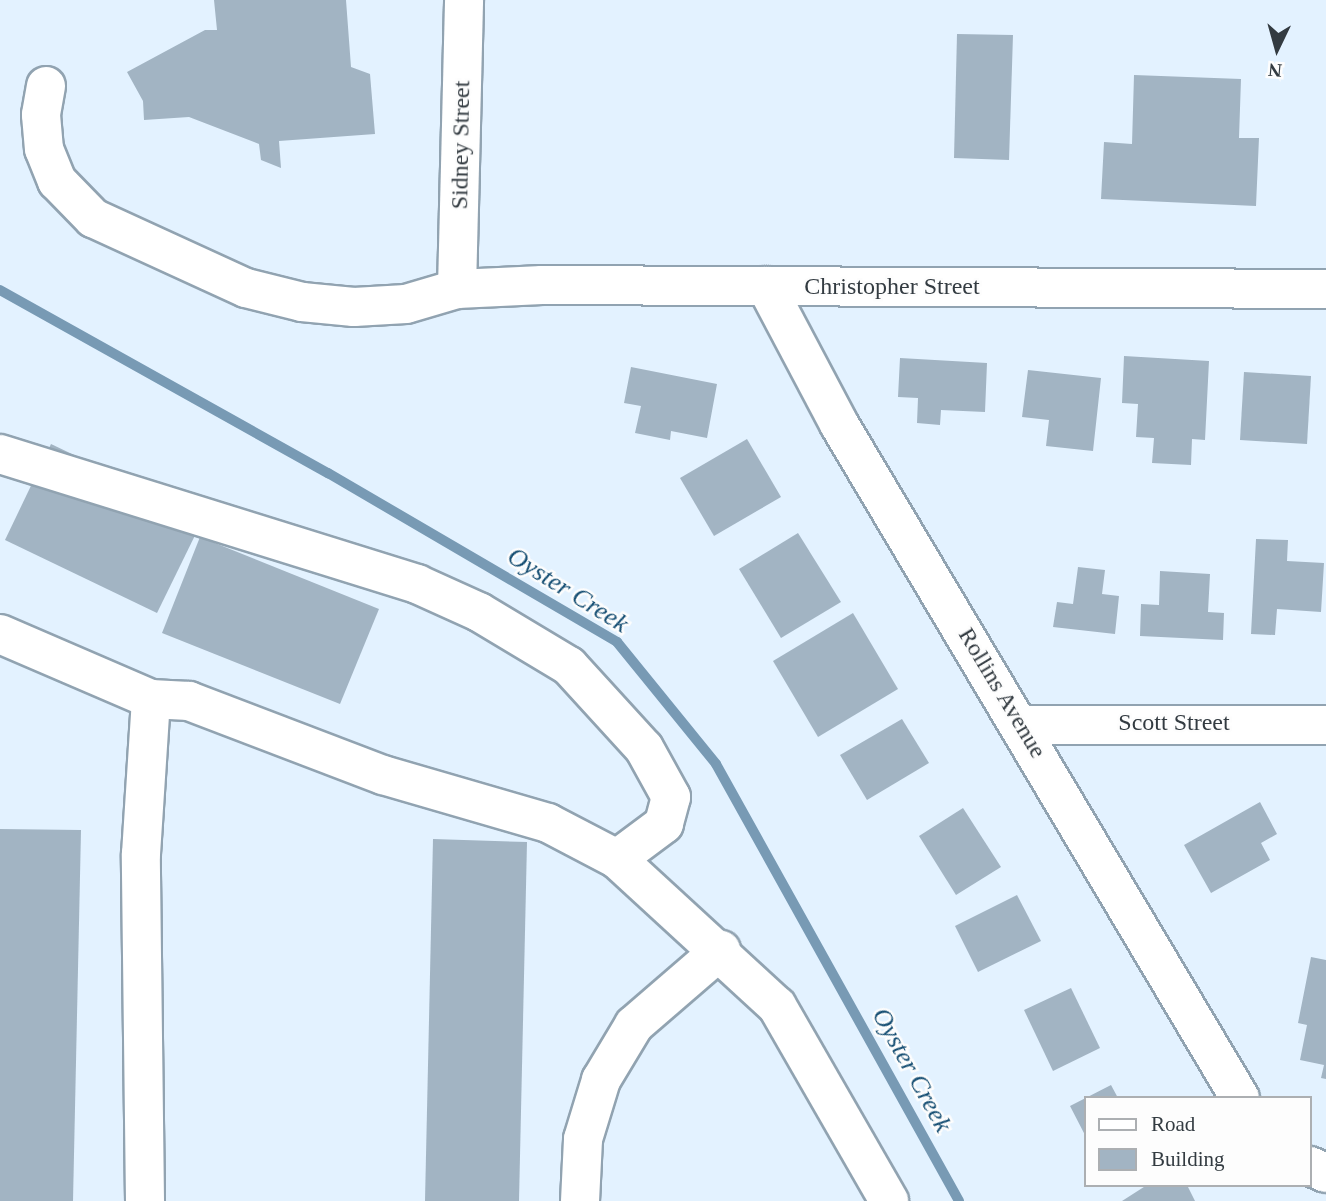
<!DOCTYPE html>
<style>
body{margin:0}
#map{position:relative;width:1326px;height:1201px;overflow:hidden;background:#e3f2ff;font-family:Georgia,serif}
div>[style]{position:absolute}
.stream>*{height:10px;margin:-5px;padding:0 5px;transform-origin:5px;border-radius:5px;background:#789ab4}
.building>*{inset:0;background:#a2b4c3}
.roads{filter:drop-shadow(2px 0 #91a3b1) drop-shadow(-2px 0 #91a3b1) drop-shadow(0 2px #91a3b1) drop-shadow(0 -2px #91a3b1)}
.minor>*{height:38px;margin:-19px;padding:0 19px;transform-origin:19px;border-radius:19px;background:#fff}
span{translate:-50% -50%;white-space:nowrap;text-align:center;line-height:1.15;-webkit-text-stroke:5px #fdfdfd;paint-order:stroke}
.street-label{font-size:24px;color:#333b41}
.water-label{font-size:26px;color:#144d72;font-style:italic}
.legend{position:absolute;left:1084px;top:1096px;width:228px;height:91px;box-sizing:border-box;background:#fdfdfd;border:2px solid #acafb2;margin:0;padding:9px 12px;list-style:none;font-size:21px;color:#333b41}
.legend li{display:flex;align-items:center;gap:14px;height:35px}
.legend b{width:35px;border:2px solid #acafb2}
.north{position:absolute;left:1242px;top:14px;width:70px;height:70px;-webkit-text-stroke:5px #fdfdfd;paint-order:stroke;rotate:185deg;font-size:19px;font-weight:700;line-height:28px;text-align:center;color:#333b41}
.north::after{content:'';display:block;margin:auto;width:24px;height:32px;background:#333b41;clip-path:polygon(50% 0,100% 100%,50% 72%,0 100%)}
</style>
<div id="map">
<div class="stream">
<div style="left:0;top:290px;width:376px;rotate:29.2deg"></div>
<div style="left:328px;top:473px;width:335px;rotate:30.3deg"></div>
<div style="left:617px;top:642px;width:157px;rotate:50.9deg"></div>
<div style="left:716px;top:764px;width:500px;rotate:60.92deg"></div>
</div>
<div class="building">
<div style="clip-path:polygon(214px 0,346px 0,351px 67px,370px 74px,375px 134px,279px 141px,281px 168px,261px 160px,259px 144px,189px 117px,144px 120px,143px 101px,127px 72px,205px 30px,217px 30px)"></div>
<div style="clip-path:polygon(957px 34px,1013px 35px,1009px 160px,954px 158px)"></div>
<div style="clip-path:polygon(1134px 75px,1241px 79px,1239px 138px,1259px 138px,1256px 206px,1101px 199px,1104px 142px,1132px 144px)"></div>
<div style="clip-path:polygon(1124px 356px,1209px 361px,1205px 440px,1192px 439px,1191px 465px,1152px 463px,1154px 438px,1136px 437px,1138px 404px,1122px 403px)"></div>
<div style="clip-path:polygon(900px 358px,987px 363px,985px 412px,941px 410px,940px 425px,917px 423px,918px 398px,898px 397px)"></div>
<div style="clip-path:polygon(631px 367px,717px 384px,707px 438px,671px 431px,670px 440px,635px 433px,641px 406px,624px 403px)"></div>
<div style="clip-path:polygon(1028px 370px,1101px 378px,1093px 451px,1046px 446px,1049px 420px,1022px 417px)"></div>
<div style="clip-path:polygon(1244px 372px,1311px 376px,1307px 444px,1240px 440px)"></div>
<div style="clip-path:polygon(747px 439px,781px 497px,714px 536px,680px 478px)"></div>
<div style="clip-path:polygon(51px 444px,204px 517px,157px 613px,5px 540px)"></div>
<div style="clip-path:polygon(798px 533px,841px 602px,781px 638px,739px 569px)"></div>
<div style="clip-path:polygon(200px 537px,379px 609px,340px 704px,162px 633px)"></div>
<div style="clip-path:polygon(1256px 539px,1288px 540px,1287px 561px,1324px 563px,1321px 612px,1277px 609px,1275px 635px,1251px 634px)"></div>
<div style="clip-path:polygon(1078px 567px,1105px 570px,1102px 594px,1119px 596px,1115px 634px,1053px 627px,1057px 602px,1073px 604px)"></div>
<div style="clip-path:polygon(1160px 571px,1210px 574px,1208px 612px,1224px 613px,1223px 640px,1140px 636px,1141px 604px,1159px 605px)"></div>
<div style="clip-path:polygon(853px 613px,898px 689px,818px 737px,773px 661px)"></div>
<div style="clip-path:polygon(902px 719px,929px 763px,867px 800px,840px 755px)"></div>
<div style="clip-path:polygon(1260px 802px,1277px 834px,1261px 843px,1270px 860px,1211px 893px,1184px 845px)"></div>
<div style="clip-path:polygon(963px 808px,1001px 867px,956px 895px,919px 836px)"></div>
<div style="clip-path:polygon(0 829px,81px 830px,73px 1201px,0 1201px)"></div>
<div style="clip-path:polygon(433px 839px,527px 842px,519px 1201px,425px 1201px)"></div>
<div style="clip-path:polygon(1017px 895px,1041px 941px,978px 972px,955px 926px)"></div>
<div style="clip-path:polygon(1311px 957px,1326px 960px,1326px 1079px,1321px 1078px,1324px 1065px,1300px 1060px,1307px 1025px,1298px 1023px)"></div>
<div style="clip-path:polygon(1071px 988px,1100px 1048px,1053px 1071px,1024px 1010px)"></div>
<div style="clip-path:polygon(1111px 1085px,1118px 1098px,1086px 1098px,1086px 1137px,1070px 1106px)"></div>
<div style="clip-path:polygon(1147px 1185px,1187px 1185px,1195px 1201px,1122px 1201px)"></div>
</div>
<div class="roads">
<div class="minor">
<div style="left:46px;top:86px;width:29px;rotate:100deg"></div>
<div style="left:41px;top:115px;width:34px;rotate:85deg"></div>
<div style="left:44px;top:149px;width:35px;rotate:68deg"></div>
<div style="left:57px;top:181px;width:52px;rotate:45.8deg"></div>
<div style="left:93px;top:218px;width:168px;rotate:24.6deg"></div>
<div style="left:246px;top:288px;width:58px;rotate:14deg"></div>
<div style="left:302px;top:302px;width:52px;rotate:5.5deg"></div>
<div style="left:354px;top:307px;width:52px;rotate:-3.3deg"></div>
<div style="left:406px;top:304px;width:53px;rotate:-16.4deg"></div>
<div style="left:457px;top:289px;width:85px;rotate:-2.7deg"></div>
<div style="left:542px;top:285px;width:784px;rotate:0.29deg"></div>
<div style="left:766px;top:286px;width:156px;rotate:62.1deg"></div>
<div style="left:839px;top:424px;width:784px;rotate:59.25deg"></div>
<div style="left:457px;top:289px;width:289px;rotate:-88.6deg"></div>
<div style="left:0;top:454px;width:437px;rotate:17.3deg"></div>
<div style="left:417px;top:584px;width:68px;rotate:24.3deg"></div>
<div style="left:479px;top:612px;width:105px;rotate:31deg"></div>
<div style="left:569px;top:666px;width:111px;rotate:47.6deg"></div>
<div style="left:644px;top:748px;width:56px;rotate:61.1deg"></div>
<div style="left:671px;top:797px;width:28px;rotate:105deg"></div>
<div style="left:664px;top:824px;width:59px;rotate:143.3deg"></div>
<div style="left:0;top:634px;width:164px;rotate:23.3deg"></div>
<div style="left:151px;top:699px;width:38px;rotate:3deg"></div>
<div style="left:189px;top:701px;width:208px;rotate:20.9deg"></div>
<div style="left:383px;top:775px;width:172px;rotate:16.2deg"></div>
<div style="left:548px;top:823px;width:78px;rotate:27.6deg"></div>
<div style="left:617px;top:859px;width:217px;rotate:42.6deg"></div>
<div style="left:777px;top:1006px;width:225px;rotate:60.1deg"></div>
<div style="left:1022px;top:725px;width:304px"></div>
<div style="left:1310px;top:1166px;width:17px;rotate:24deg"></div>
<div style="left:145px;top:1201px;width:347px;rotate:-90.7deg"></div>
<div style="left:141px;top:854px;width:155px;rotate:-86.3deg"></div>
<div style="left:580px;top:1201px;width:62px;rotate:-87.2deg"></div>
<div style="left:583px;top:1139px;width:62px;rotate:-73deg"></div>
<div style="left:601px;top:1080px;width:64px;rotate:-59deg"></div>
<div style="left:634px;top:1025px;width:115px;rotate:-40.8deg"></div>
</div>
</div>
<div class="street-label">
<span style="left:461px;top:145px;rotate:-89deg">Sidney Street</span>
<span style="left:892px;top:287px">Christopher Street</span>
<span style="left:1002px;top:693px;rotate:59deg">Rollins Avenue</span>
<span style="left:1174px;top:723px">Scott Street</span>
</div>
<div class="water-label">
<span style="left:568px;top:590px;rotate:32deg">Oyster Creek</span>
<span style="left:912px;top:1070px;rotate:61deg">Oyster Creek</span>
</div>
<ul class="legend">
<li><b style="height:9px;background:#fff"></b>Road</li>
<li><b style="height:19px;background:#a2b4c3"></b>Building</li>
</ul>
<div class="north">N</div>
</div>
